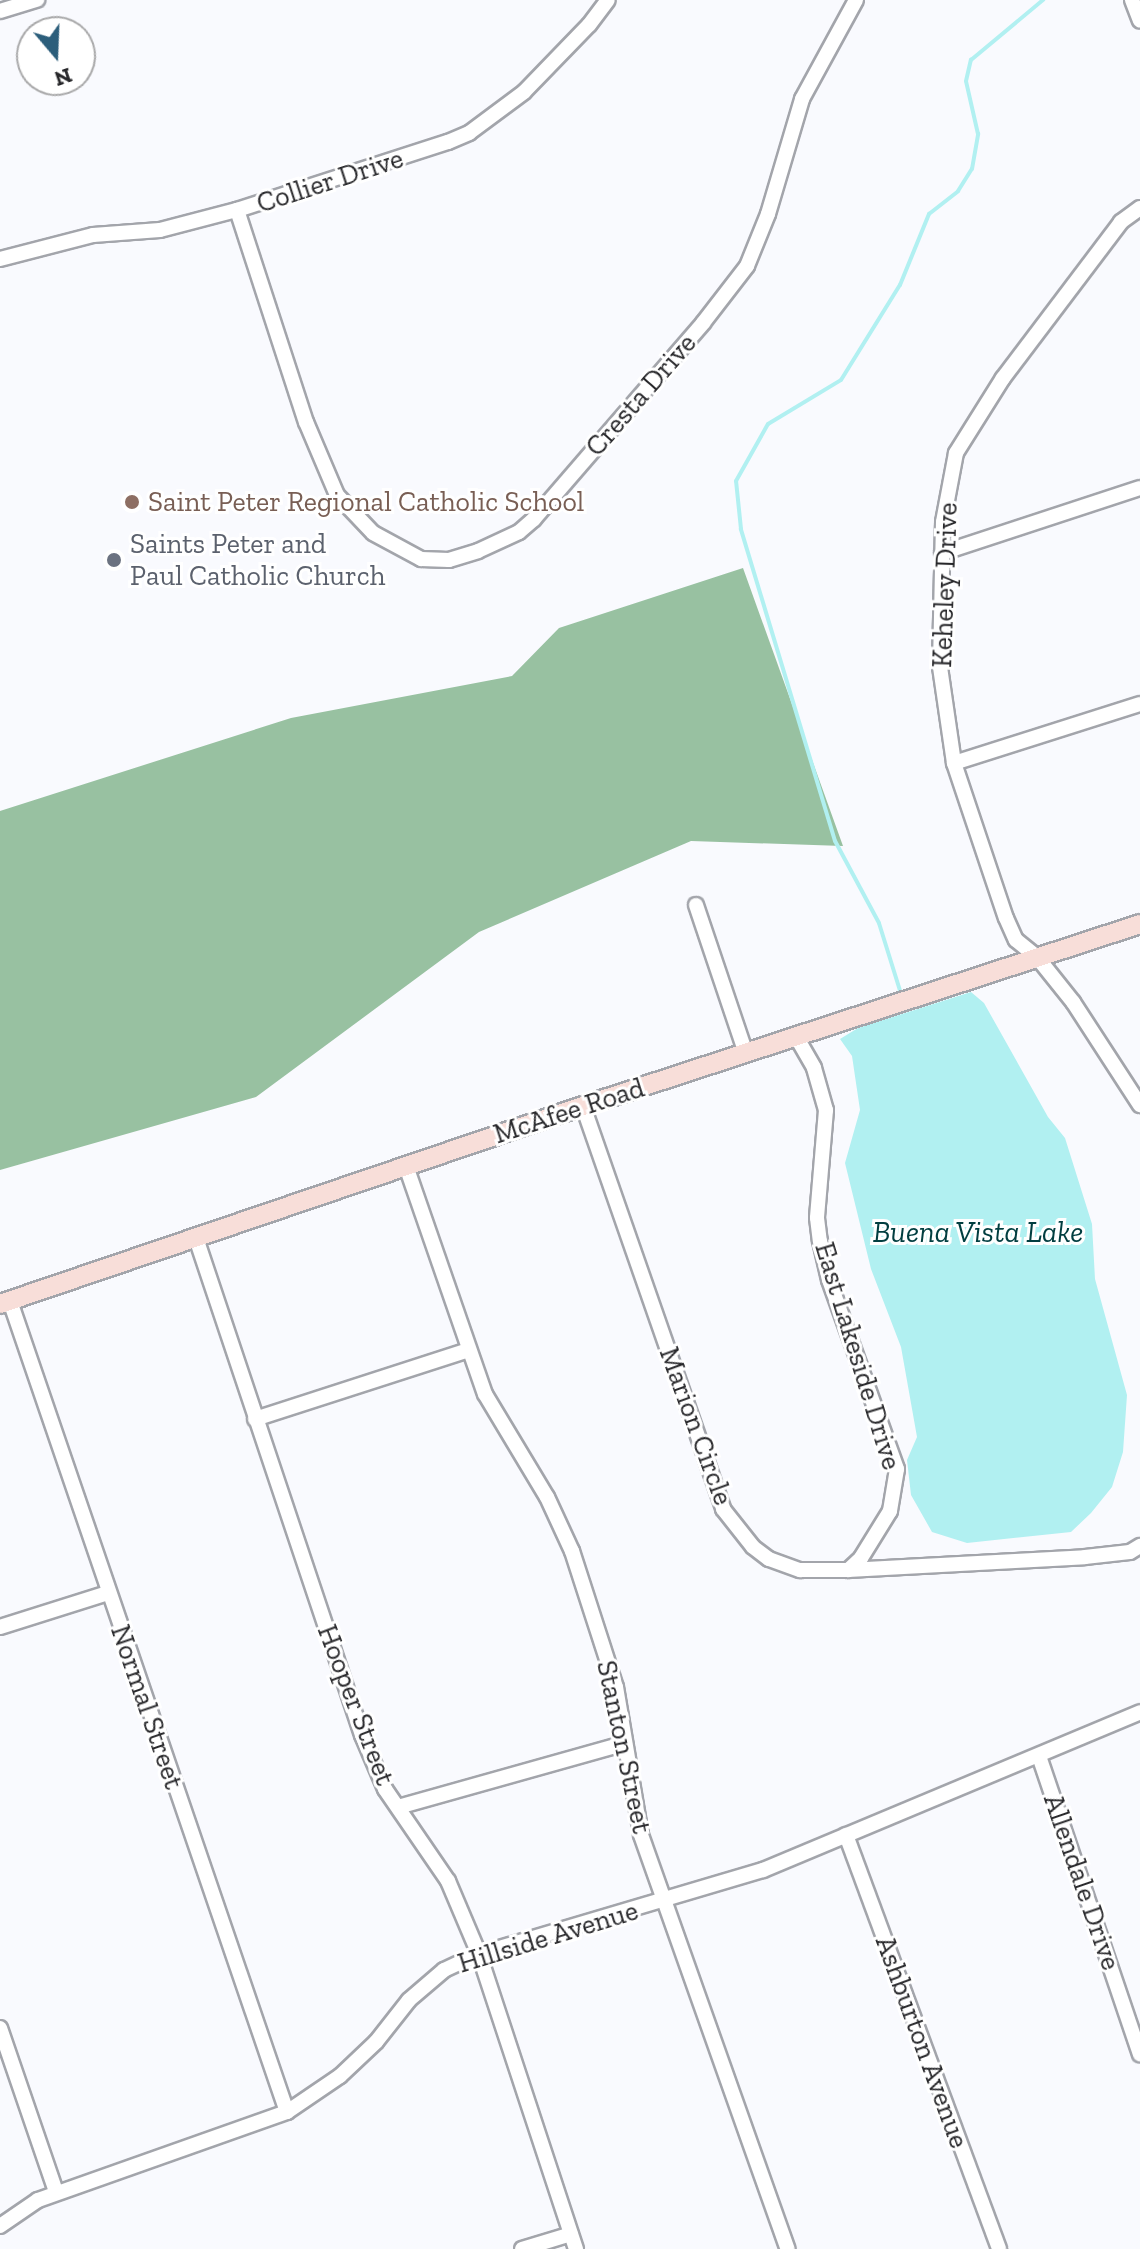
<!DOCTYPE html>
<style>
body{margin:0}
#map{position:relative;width:1140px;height:2249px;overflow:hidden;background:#f9fafe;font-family:"Zilla Slab",serif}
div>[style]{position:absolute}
.forest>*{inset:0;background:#98c1a1}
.water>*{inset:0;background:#b1f0f1}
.stream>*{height:4px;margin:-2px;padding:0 2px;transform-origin:2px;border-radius:2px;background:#b1f0f1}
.roads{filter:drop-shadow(2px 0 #a3a5ab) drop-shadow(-2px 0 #a3a5ab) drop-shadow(0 2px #a3a5ab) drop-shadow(0 -2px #a3a5ab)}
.street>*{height:14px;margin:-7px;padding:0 7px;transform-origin:7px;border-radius:7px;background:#fff}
.secondary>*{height:18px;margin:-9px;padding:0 9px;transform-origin:9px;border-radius:9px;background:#f8ded9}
.dots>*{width:22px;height:22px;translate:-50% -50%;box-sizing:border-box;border:4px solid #fff;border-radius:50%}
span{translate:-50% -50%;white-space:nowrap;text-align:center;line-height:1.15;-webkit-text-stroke:6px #fff;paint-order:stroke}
.street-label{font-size:28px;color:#27272a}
.education-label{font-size:28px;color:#785e54}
.left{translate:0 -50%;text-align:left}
.worship-label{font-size:28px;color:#5b616d}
.water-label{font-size:30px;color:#013e40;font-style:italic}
.north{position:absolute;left:16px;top:16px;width:80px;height:80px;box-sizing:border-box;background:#fff;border:2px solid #a9a9aa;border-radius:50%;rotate:161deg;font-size:22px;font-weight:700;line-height:32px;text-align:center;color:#27272a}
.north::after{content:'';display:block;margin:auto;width:28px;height:36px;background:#2c5e7b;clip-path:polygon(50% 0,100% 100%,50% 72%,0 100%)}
</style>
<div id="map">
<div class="forest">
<div style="clip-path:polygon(743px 568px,843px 846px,691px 841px,479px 932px,256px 1097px,0 1170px,0 811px,291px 718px,512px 676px,559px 628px)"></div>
</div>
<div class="water">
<div style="clip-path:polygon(971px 992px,984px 1003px,1048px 1117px,1065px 1138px,1092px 1224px,1095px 1279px,1127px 1395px,1123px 1452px,1112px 1487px,1091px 1513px,1071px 1532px,967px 1543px,932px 1532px,911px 1495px,907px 1460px,917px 1437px,901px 1347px,871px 1269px,845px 1163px,860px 1110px,852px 1056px,840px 1039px,858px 1028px)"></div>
</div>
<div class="stream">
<div style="left:902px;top:997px;width:77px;rotate:-107.3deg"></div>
<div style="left:879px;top:923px;width:93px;rotate:-118.2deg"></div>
<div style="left:835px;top:841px;width:326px;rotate:-106.8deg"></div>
<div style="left:741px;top:529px;width:48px;rotate:-95.9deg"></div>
<div style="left:736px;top:481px;width:65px;rotate:-60.7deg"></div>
<div style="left:768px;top:424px;width:85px;rotate:-31.1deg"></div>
<div style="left:841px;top:380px;width:112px;rotate:-58.2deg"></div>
<div style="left:900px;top:285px;width:77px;rotate:-67.8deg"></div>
<div style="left:929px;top:214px;width:37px;rotate:-38deg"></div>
<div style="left:958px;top:191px;width:26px;rotate:-58deg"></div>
<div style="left:972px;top:169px;width:36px;rotate:-80deg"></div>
<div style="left:978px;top:134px;width:54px;rotate:-102.8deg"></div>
<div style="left:966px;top:81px;width:22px;rotate:-77deg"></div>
<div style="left:971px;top:60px;width:94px;rotate:-39.8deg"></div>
</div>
<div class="roads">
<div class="street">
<div style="left:1132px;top:0;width:22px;rotate:69deg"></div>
<div style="left:0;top:11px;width:39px;rotate:-17deg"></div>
<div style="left:1140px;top:208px;width:24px;rotate:144deg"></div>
<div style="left:1121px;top:222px;width:196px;rotate:127.1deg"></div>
<div style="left:1003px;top:378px;width:89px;rotate:122.1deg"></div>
<div style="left:956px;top:453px;width:70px;rotate:100.7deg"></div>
<div style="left:943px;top:522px;width:145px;rotate:91.2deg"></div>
<div style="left:940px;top:667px;width:97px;rotate:81.7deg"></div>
<div style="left:954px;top:763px;width:163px;rotate:71.5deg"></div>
<div style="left:1006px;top:918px;width:24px;rotate:66deg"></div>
<div style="left:1016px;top:940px;width:27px;rotate:39deg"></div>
<div style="left:1037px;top:957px;width:58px;rotate:51.3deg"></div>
<div style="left:1073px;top:1002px;width:123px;rotate:57deg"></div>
<div style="left:237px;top:210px;width:223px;rotate:72deg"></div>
<div style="left:306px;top:422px;width:79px;rotate:67deg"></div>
<div style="left:337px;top:495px;width:52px;rotate:46.5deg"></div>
<div style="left:373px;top:533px;width:55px;rotate:28.4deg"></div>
<div style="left:421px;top:559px;width:28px;rotate:2deg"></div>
<div style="left:449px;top:560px;width:30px;rotate:-17deg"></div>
<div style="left:478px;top:551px;width:45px;rotate:-24.9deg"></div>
<div style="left:519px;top:532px;width:20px;rotate:-41deg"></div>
<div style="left:534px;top:519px;width:259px;rotate:-49.2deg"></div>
<div style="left:703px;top:323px;width:72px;rotate:-52.3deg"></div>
<div style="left:747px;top:266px;width:56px;rotate:-68deg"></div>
<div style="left:768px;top:214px;width:120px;rotate:-73.5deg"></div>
<div style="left:802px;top:99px;width:113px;rotate:-61.4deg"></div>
<div style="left:0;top:259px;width:96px;rotate:-14.5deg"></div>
<div style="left:93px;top:235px;width:67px;rotate:-4.3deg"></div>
<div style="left:160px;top:230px;width:80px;rotate:-14.6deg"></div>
<div style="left:237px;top:210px;width:222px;rotate:-17.9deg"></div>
<div style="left:448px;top:142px;width:23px;rotate:-23deg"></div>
<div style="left:469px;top:133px;width:69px;rotate:-36.7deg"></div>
<div style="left:524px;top:92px;width:93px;rotate:-45.9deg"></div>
<div style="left:589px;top:25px;width:31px;rotate:-53deg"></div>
<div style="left:942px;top:553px;width:208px;rotate:-18.2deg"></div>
<div style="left:954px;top:763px;width:195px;rotate:-17.6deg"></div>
<div style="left:696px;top:905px;width:157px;rotate:71.4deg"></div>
<div style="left:797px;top:1038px;width:34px;rotate:60deg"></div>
<div style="left:814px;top:1068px;width:44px;rotate:74.1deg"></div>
<div style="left:826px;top:1110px;width:108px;rotate:94.8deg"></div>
<div style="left:817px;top:1218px;width:23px;rotate:83deg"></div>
<div style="left:820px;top:1241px;width:40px;rotate:77deg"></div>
<div style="left:829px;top:1280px;width:201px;rotate:70.2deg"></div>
<div style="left:897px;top:1469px;width:43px;rotate:99.5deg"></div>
<div style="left:890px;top:1511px;width:55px;rotate:121.7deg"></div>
<div style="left:861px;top:1558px;width:18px;rotate:137deg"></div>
<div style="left:583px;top:1106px;width:427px;rotate:70.8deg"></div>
<div style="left:723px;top:1509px;width:48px;rotate:51.7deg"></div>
<div style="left:753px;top:1547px;width:20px;rotate:37deg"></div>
<div style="left:769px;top:1559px;width:33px;rotate:20deg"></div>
<div style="left:800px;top:1570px;width:48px"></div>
<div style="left:848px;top:1570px;width:237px;rotate:-3.1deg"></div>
<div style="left:1085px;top:1557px;width:45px;rotate:-6.3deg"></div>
<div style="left:1130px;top:1552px;width:12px;rotate:-31deg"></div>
<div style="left:406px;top:1166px;width:241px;rotate:70.9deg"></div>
<div style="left:485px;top:1394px;width:120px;rotate:59deg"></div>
<div style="left:547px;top:1497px;width:60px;rotate:65.2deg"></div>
<div style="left:572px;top:1551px;width:143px;rotate:72.1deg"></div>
<div style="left:616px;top:1687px;width:150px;rotate:80.4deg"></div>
<div style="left:641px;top:1835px;width:439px;rotate:70.5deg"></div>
<div style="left:196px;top:1238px;width:524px;rotate:71.53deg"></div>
<div style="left:362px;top:1735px;width:59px;rotate:66.9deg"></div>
<div style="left:385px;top:1789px;width:112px;rotate:55.6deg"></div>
<div style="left:448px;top:1881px;width:79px;rotate:67deg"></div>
<div style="left:479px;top:1954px;width:311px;rotate:71.8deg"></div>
<div style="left:10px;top:1301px;width:857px;rotate:71.14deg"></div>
<div style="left:255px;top:1419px;width:224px;rotate:-17.9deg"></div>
<div style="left:0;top:1627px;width:113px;rotate:-17.5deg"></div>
<div style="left:1039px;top:1756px;width:315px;rotate:71.3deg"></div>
<div style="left:398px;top:1807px;width:236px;rotate:-15.7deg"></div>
<div style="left:846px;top:1835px;width:441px;rotate:69.7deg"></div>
<div style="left:0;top:2028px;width:173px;rotate:71.1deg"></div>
<div style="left:0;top:2226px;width:46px;rotate:-34.4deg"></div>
<div style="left:38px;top:2200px;width:264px;rotate:-19.5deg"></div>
<div style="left:287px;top:2112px;width:64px;rotate:-34.2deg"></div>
<div style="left:340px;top:2076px;width:50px;rotate:-43.4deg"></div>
<div style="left:376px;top:2042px;width:53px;rotate:-51.8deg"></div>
<div style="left:409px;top:2000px;width:46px;rotate:-40.6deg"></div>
<div style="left:444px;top:1970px;width:38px;rotate:-25deg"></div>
<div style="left:479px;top:1954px;width:296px;rotate:-16.5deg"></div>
<div style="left:763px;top:1870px;width:409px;rotate:-22.7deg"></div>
<div style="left:522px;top:2249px;width:51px;rotate:-17deg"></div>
</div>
<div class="secondary">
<div style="left:0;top:1304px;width:616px;rotate:-18.76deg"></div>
<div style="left:583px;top:1106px;width:586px;rotate:-18.09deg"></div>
</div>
</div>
<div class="dots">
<div style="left:132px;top:502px;background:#8d6e63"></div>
<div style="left:114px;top:560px;background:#6b7280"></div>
</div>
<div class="street-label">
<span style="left:330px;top:181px;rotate:-18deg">Collier Drive</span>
<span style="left:641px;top:395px;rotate:-49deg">Cresta Drive</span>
<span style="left:945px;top:585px;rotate:-88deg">Keheley Drive</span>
<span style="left:569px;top:1111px;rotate:-18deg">McAfee Road</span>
<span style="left:858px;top:1356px;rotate:73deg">East Lakeside Drive</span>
<span style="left:696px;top:1426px;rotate:70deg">Marion Circle</span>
<span style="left:356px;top:1705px;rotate:69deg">Hooper Street</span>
<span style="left:147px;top:1707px;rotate:71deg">Normal Street</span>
<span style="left:624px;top:1747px;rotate:78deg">Stanton Street</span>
<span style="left:1082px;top:1882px;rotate:71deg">Allendale Drive</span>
<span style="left:548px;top:1937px;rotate:-17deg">Hillside Avenue</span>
<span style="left:922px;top:2042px;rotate:70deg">Ashburton Avenue</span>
</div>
<div class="education-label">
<span class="left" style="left:148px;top:502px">Saint Peter Regional Catholic School</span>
</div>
<div class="worship-label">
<span class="left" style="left:130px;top:560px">Saints Peter and<br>Paul Catholic Church</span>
</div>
<div class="water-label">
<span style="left:978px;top:1232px">Buena Vista Lake</span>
</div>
<div class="north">N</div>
</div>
